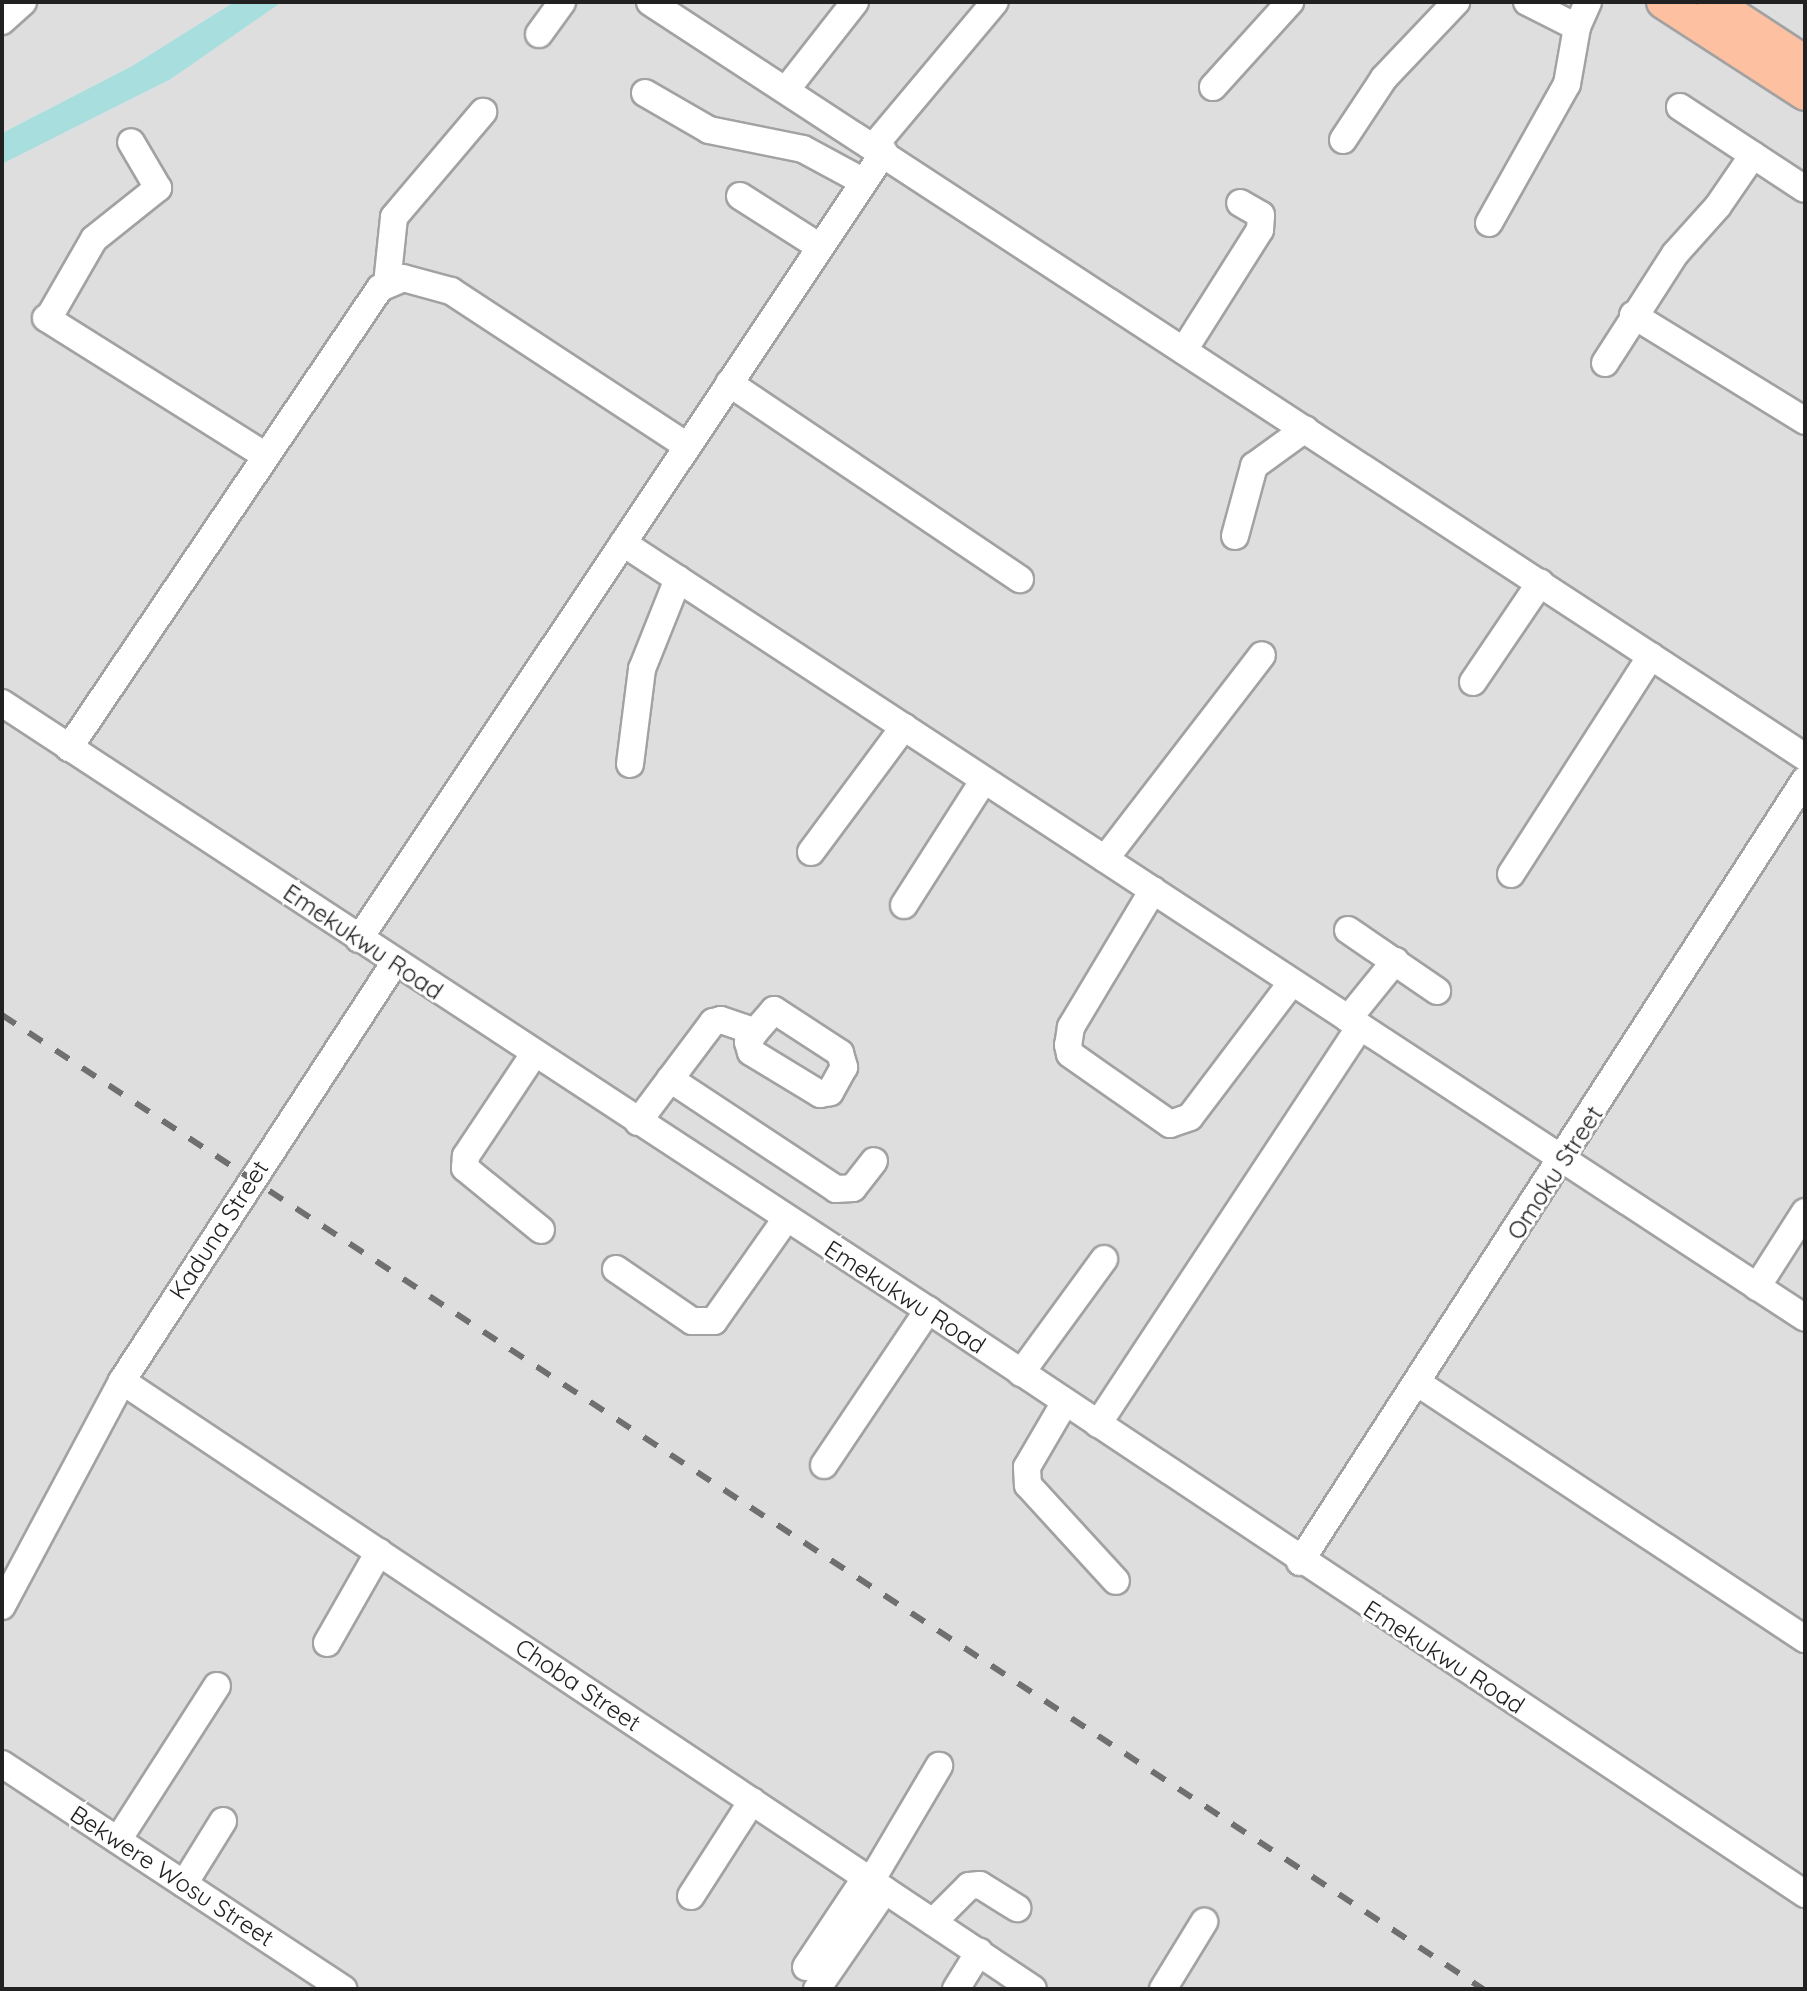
<!DOCTYPE html>
<style>
body{margin:0}
#map{position:relative;width:1807px;height:1991px;overflow:hidden;background:#f1ece7;font-family:Quicksand,sans-serif}
div>[style]{position:absolute}
.residential>*{inset:0;background:#dfdede}
.water>*{inset:0;background:#a8dfde}
.roads{filter:drop-shadow(2px 0 #a2a2a2) drop-shadow(-2px 0 #a2a2a2) drop-shadow(0 2px #a2a2a2) drop-shadow(0 -2px #a2a2a2)}
.minor>*{height:26px;margin:-13px;padding:0 13px;transform-origin:13px;border-radius:13px;background:#fff}
.major>*{height:32px;margin:-16px;padding:0 16px;transform-origin:16px;border-radius:16px;background:#fdc0a1}
.rail>*{height:6px;margin-top:-3px;transform-origin:0;background:repeating-linear-gradient(90deg,#6f6f6f 0 16px,transparent 0 32px)}
span{translate:-50% -50%;white-space:nowrap;text-align:center;line-height:1.15;-webkit-text-stroke:6px #fff;paint-order:stroke}
.street-label{font-size:24px;color:#212121}
.frame{position:absolute;inset:0;border:4px solid #212121;pointer-events:none}
</style>
<div id="map">
<div class="residential">
<div style="clip-path:polygon(2px 2px,234px 2px,132px 66px,2px 133px)"></div>
<div style="clip-path:polygon(282px 2px,1805px 2px,1805px 1989px,2px 1989px,2px 164px,171px 79px)"></div>
</div>
<div class="water">
<div style="clip-path:polygon(234px 2px,282px 2px,171px 79px,2px 164px,2px 133px,132px 66px)"></div>
</div>
<div class="roads">
<div class="minor">
<div style="left:650px;top:2px;width:1380px;rotate:33.17deg"></div>
<div style="left:1527px;top:2px;width:56px;rotate:26.6deg"></div>
<div style="left:2px;top:21px;width:28px;rotate:-42deg"></div>
<div style="left:539px;top:34px;width:39px;rotate:-54deg"></div>
<div style="left:1213px;top:87px;width:115px;rotate:-47.8deg"></div>
<div style="left:786px;top:90px;width:112px;rotate:-51.9deg"></div>
<div style="left:645px;top:93px;width:74px;rotate:30deg"></div>
<div style="left:709px;top:130px;width:96px;rotate:11.4deg"></div>
<div style="left:803px;top:149px;width:69px;rotate:28.4deg"></div>
<div style="left:1680px;top:107px;width:149px;rotate:33.3deg"></div>
<div style="left:1343px;top:140px;width:74px;rotate:-56.5deg"></div>
<div style="left:1384px;top:78px;width:105px;rotate:-46.5deg"></div>
<div style="left:874px;top:146px;width:188px;rotate:-50deg"></div>
<div style="left:740px;top:196px;width:95px;rotate:32.5deg"></div>
<div style="left:1489px;top:223px;width:159px;rotate:-60.7deg"></div>
<div style="left:1567px;top:84px;width:58px;rotate:-80deg"></div>
<div style="left:1577px;top:27px;width:27px;rotate:-66deg"></div>
<div style="left:387px;top:284px;width:67px;rotate:-84deg"></div>
<div style="left:394px;top:217px;width:138px;rotate:-49.7deg"></div>
<div style="left:1633px;top:315px;width:202px;rotate:31.6deg"></div>
<div style="left:46px;top:318px;width:257px;rotate:32.1deg"></div>
<div style="left:48px;top:319px;width:92px;rotate:-60.1deg"></div>
<div style="left:94px;top:239px;width:82px;rotate:-38.6deg"></div>
<div style="left:158px;top:188px;width:53px;rotate:-120.4deg"></div>
<div style="left:1184px;top:350px;width:142px;rotate:-57.7deg"></div>
<div style="left:1260px;top:230px;width:15px;rotate:-86deg"></div>
<div style="left:1261px;top:215px;width:24px;rotate:-150deg"></div>
<div style="left:1605px;top:363px;width:130px;rotate:-57.3deg"></div>
<div style="left:1675px;top:254px;width:64px;rotate:-48.1deg"></div>
<div style="left:1718px;top:206px;width:62px;rotate:-55.5deg"></div>
<div style="left:729px;top:383px;width:351px;rotate:34deg"></div>
<div style="left:1235px;top:536px;width:73px;rotate:-74.8deg"></div>
<div style="left:1254px;top:466px;width:63px;rotate:-36deg"></div>
<div style="left:623px;top:543px;width:1413px;rotate:33.25deg"></div>
<div style="left:1473px;top:682px;width:120px;rotate:-55.9deg"></div>
<div style="left:2px;top:703px;width:1107px;rotate:33.25deg"></div>
<div style="left:928px;top:1310px;width:1054px;rotate:33.66deg"></div>
<div style="left:69px;top:748px;width:555px;rotate:-55.94deg"></div>
<div style="left:380px;top:288px;width:25px;rotate:-23deg"></div>
<div style="left:403px;top:278px;width:50px;rotate:15.2deg"></div>
<div style="left:451px;top:291px;width:282px;rotate:33.3deg"></div>
<div style="left:630px;top:764px;width:96px;rotate:-82.8deg"></div>
<div style="left:642px;top:669px;width:97px;rotate:-68.2deg"></div>
<div style="left:811px;top:852px;width:156px;rotate:-53.4deg"></div>
<div style="left:1105px;top:859px;width:257px;rotate:-52.4deg"></div>
<div style="left:1511px;top:874px;width:259px;rotate:-57.3deg"></div>
<div style="left:1153px;top:890px;width:160px;rotate:120.9deg"></div>
<div style="left:1071px;top:1027px;width:18px;rotate:99deg"></div>
<div style="left:1068px;top:1045px;width:9px;rotate:77deg"></div>
<div style="left:1070px;top:1054px;width:122px;rotate:35deg"></div>
<div style="left:1170px;top:1124px;width:21px;rotate:-19deg"></div>
<div style="left:1190px;top:1117px;width:169px;rotate:-52.9deg"></div>
<div style="left:904px;top:905px;width:148px;rotate:-57.4deg"></div>
<div style="left:1348px;top:930px;width:108px;rotate:34.4deg"></div>
<div style="left:359px;top:939px;width:946px;rotate:-56.29deg"></div>
<div style="left:1348px;top:1019px;width:75px;rotate:-51deg"></div>
<div style="left:534px;top:1054px;width:123px;rotate:123.7deg"></div>
<div style="left:466px;top:1156px;width:12px;rotate:95deg"></div>
<div style="left:465px;top:1168px;width:98px;rotate:39.2deg"></div>
<div style="left:670px;top:1079px;width:199px;rotate:33.5deg"></div>
<div style="left:836px;top:1189px;width:17px;rotate:-3deg"></div>
<div style="left:853px;top:1188px;width:34px;rotate:-52deg"></div>
<div style="left:638px;top:1122px;width:125px;rotate:-53.1deg"></div>
<div style="left:713px;top:1022px;width:8px;rotate:-14deg"></div>
<div style="left:721px;top:1020px;width:36px;rotate:19deg"></div>
<div style="left:755px;top:1032px;width:29px;rotate:-49deg"></div>
<div style="left:774px;top:1010px;width:79px;rotate:33.1deg"></div>
<div style="left:840px;top:1053px;width:15px;rotate:74deg"></div>
<div style="left:844px;top:1067px;width:29px;rotate:119deg"></div>
<div style="left:830px;top:1092px;width:10px;rotate:169deg"></div>
<div style="left:820px;top:1094px;width:81px;rotate:-148.7deg"></div>
<div style="left:751px;top:1052px;width:10px;rotate:-107deg"></div>
<div style="left:748px;top:1042px;width:12px;rotate:-55deg"></div>
<div style="left:616px;top:1269px;width:92px;rotate:34.4deg"></div>
<div style="left:692px;top:1321px;width:22px"></div>
<div style="left:714px;top:1321px;width:125px;rotate:-54.8deg"></div>
<div style="left:1757px;top:1287px;width:89px;rotate:-57.4deg"></div>
<div style="left:1021px;top:1373px;width:141px;rotate:-53.9deg"></div>
<div style="left:122px;top:1381px;width:1095px;rotate:33.72deg"></div>
<div style="left:1418px;top:1383px;width:464px;rotate:33.5deg"></div>
<div style="left:1065px;top:1402px;width:75px;rotate:120.3deg"></div>
<div style="left:1027px;top:1467px;width:18px;rotate:87deg"></div>
<div style="left:1028px;top:1485px;width:130px;rotate:47.5deg"></div>
<div style="left:1098px;top:1424px;width:476px;rotate:-56.6deg"></div>
<div style="left:824px;top:1465px;width:187px;rotate:-56.1deg"></div>
<div style="left:1300px;top:1562px;width:931px;rotate:-57.15deg"></div>
<div style="left:2px;top:1606px;width:255px;rotate:-61.9deg"></div>
<div style="left:122px;top:1381px;width:499px;rotate:-56.9deg"></div>
<div style="left:327px;top:1643px;width:105px;rotate:-60.3deg"></div>
<div style="left:2px;top:1764px;width:409px;rotate:33.4deg"></div>
<div style="left:118px;top:1840px;width:183px;rotate:-57.3deg"></div>
<div style="left:871px;top:1881px;width:134px;rotate:-59.4deg"></div>
<div style="left:184px;top:1884px;width:74px;rotate:-58.2deg"></div>
<div style="left:691px;top:1896px;width:113px;rotate:-57.3deg"></div>
<div style="left:933px;top:1922px;width:51px;rotate:-45deg"></div>
<div style="left:969px;top:1886px;width:11px;rotate:-5deg"></div>
<div style="left:980px;top:1885px;width:44px;rotate:31.9deg"></div>
<div style="left:806px;top:1967px;width:108px;rotate:-56.3deg"></div>
<div style="left:817px;top:1989px;width:120px;rotate:-55.5deg"></div>
<div style="left:956px;top:1989px;width:44px;rotate:-58.1deg"></div>
<div style="left:1163px;top:1989px;width:79px;rotate:-58.5deg"></div>
</div>
<div class="major">
<div style="left:1663px;top:2px;width:169px;rotate:32.9deg"></div>
<div style="left:1713px;top:2px;width:110px;rotate:33.1deg"></div>
</div>
</div>
<div class="rail">
<div style="left:2px;top:1015px;width:1773px;rotate:33.33deg"></div>
</div>
<div class="street-label">
<span style="left:363px;top:942px;rotate:34deg">Emekukwu Road</span>
<span style="left:1555px;top:1173px;rotate:-57deg">Omoku Street</span>
<span style="left:219px;top:1230px;rotate:-57deg">Kaduna Street</span>
<span style="left:905px;top:1297px;rotate:33deg">Emekukwu Road</span>
<span style="left:1444px;top:1657px;rotate:33deg">Emekukwu Road</span>
<span style="left:578px;top:1685px;rotate:34deg">Choba Street</span>
<span style="left:172px;top:1876px;rotate:33deg">Bekwere Wosu Street</span>
</div>
<div class="frame"></div>
</div>
